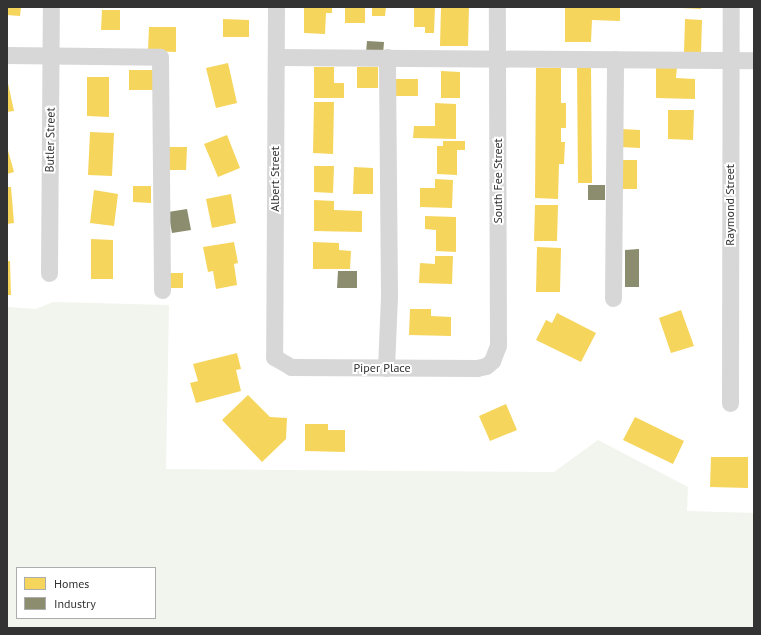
<!DOCTYPE html>
<style>
body{margin:0}
#map{position:relative;width:761px;height:635px;overflow:hidden;background:#fff;font-family:"PT Sans",sans-serif}
div>[style]{position:absolute}
.green>*{inset:0;background:#f1f5ed}
.homes>*{inset:0;background:#f6d55c}
.industry>*{inset:0;background:#8c8c6e}
.minor>*{height:17px;margin:-8.5px;padding:0 8.5px;transform-origin:8.5px;border-radius:8.5px;background:#d7d7d7}
span{translate:-50% -50%;white-space:nowrap;text-align:center;line-height:1.15;-webkit-text-stroke:4px #fff;paint-order:stroke}
.street-label{font-size:12px;color:#333}
.frame{position:absolute;inset:0;border:8px solid #333;pointer-events:none}
.legend{position:absolute;left:16px;top:567px;width:140px;height:52px;box-sizing:border-box;background:#fff;border:1px solid #adadad;margin:0;padding:5px 7px;list-style:none;font-size:12px;color:#333}
.legend li{display:flex;align-items:center;gap:8px;height:20px}
.legend b{width:20px;border:1px solid #adadad}
</style>
<div id="map">
<div class="green">
<div style="clip-path:polygon(evenodd,53px 302px,169px 305px,166px 469px,554px 472px,598px 440px,688px 487px,687px 511px,754px 513px,754px 628px,7px 628px,7px 307px,36px 309px,53px 302px,17px 568px,155px 568px,155px 618px,17px 618px,17px 568px)"></div>
</div>
<div class="homes">
<div style="clip-path:polygon(7px 7px,21px 7px,20px 16px,7px 15px)"></div>
<div style="clip-path:polygon(304px 7px,332px 7px,332px 13px,326px 13px,325px 34px,304px 33px)"></div>
<div style="clip-path:polygon(345px 7px,365px 7px,365px 23px,345px 23px)"></div>
<div style="clip-path:polygon(372px 7px,386px 7px,385px 16px,372px 16px)"></div>
<div style="clip-path:polygon(414px 7px,435px 7px,434px 33px,425px 33px,425px 27px,414px 27px)"></div>
<div style="clip-path:polygon(441px 7px,469px 7px,468px 46px,440px 46px)"></div>
<div style="clip-path:polygon(565px 7px,620px 7px,620px 21px,592px 20px,591px 42px,565px 42px)"></div>
<div style="clip-path:polygon(682px 7px,701px 7px,701px 9px,682px 8px)"></div>
<div style="clip-path:polygon(102px 10px,120px 10px,120px 30px,101px 30px)"></div>
<div style="clip-path:polygon(223px 19px,249px 20px,249px 37px,223px 37px)"></div>
<div style="clip-path:polygon(685px 19px,702px 20px,701px 54px,684px 53px)"></div>
<div style="clip-path:polygon(149px 27px,176px 27px,176px 52px,148px 51px)"></div>
<div style="clip-path:polygon(228px 63px,237px 103px,216px 108px,206px 68px)"></div>
<div style="clip-path:polygon(577px 66px,591px 66px,592px 183px,578px 183px)"></div>
<div style="clip-path:polygon(314px 67px,334px 67px,334px 83px,344px 83px,344px 98px,314px 98px)"></div>
<div style="clip-path:polygon(357px 67px,378px 67px,378px 88px,357px 88px)"></div>
<div style="clip-path:polygon(656px 67px,677px 67px,676px 78px,695px 79px,695px 99px,656px 98px)"></div>
<div style="clip-path:polygon(536px 68px,561px 68px,561px 103px,566px 103px,566px 128px,561px 128px,561px 142px,565px 142px,564px 164px,559px 164px,558px 199px,535px 198px)"></div>
<div style="clip-path:polygon(129px 70px,154px 70px,154px 90px,129px 90px)"></div>
<div style="clip-path:polygon(441px 71px,460px 72px,460px 98px,441px 98px)"></div>
<div style="clip-path:polygon(87px 77px,109px 77px,109px 117px,87px 116px)"></div>
<div style="clip-path:polygon(7px 79px,14px 111px,7px 112px)"></div>
<div style="clip-path:polygon(395px 79px,418px 79px,418px 96px,395px 96px)"></div>
<div style="clip-path:polygon(314px 102px,334px 102px,333px 154px,313px 153px)"></div>
<div style="clip-path:polygon(435px 103px,456px 104px,456px 139px,413px 138px,414px 126px,435px 126px)"></div>
<div style="clip-path:polygon(668px 110px,694px 110px,693px 140px,668px 139px)"></div>
<div style="clip-path:polygon(621px 129px,640px 130px,640px 148px,620px 147px)"></div>
<div style="clip-path:polygon(90px 132px,114px 133px,112px 176px,88px 175px)"></div>
<div style="clip-path:polygon(227px 135px,240px 168px,218px 177px,204px 144px)"></div>
<div style="clip-path:polygon(443px 141px,465px 141px,465px 150px,457px 150px,457px 175px,437px 174px,437px 146px,443px 146px)"></div>
<div style="clip-path:polygon(7px 147px,14px 172px,7px 174px)"></div>
<div style="clip-path:polygon(168px 147px,187px 147px,186px 170px,168px 170px)"></div>
<div style="clip-path:polygon(622px 160px,637px 160px,637px 189px,621px 189px)"></div>
<div style="clip-path:polygon(314px 166px,334px 166px,333px 193px,314px 192px)"></div>
<div style="clip-path:polygon(354px 167px,373px 168px,373px 194px,353px 194px)"></div>
<div style="clip-path:polygon(435px 179px,453px 180px,452px 208px,420px 207px,420px 188px,435px 188px)"></div>
<div style="clip-path:polygon(133px 186px,151px 186px,151px 203px,133px 202px)"></div>
<div style="clip-path:polygon(7px 187px,11px 187px,14px 223px,7px 224px)"></div>
<div style="clip-path:polygon(94px 190px,118px 194px,114px 226px,90px 223px)"></div>
<div style="clip-path:polygon(231px 194px,236px 223px,212px 228px,206px 199px)"></div>
<div style="clip-path:polygon(314px 200px,334px 201px,334px 210px,362px 211px,362px 232px,314px 231px)"></div>
<div style="clip-path:polygon(535px 205px,558px 205px,557px 241px,534px 241px)"></div>
<div style="clip-path:polygon(425px 216px,456px 217px,456px 252px,436px 251px,436px 230px,425px 229px)"></div>
<div style="clip-path:polygon(91px 239px,113px 240px,113px 279px,91px 279px)"></div>
<div style="clip-path:polygon(234px 242px,238px 263px,234px 264px,237px 285px,216px 289px,213px 271px,208px 272px,203px 247px)"></div>
<div style="clip-path:polygon(313px 242px,339px 243px,339px 250px,351px 251px,350px 269px,313px 269px)"></div>
<div style="clip-path:polygon(537px 247px,561px 248px,560px 292px,536px 292px)"></div>
<div style="clip-path:polygon(435px 256px,453px 256px,452px 284px,419px 283px,420px 263px,435px 264px)"></div>
<div style="clip-path:polygon(7px 261px,10px 261px,11px 295px,7px 295px)"></div>
<div style="clip-path:polygon(170px 273px,183px 273px,183px 288px,170px 288px)"></div>
<div style="clip-path:polygon(410px 309px,431px 309px,431px 316px,451px 317px,451px 336px,409px 335px)"></div>
<div style="clip-path:polygon(681px 310px,694px 346px,671px 353px,659px 318px)"></div>
<div style="clip-path:polygon(557px 313px,596px 333px,581px 362px,536px 340px,546px 320px,552px 323px)"></div>
<div style="clip-path:polygon(237px 353px,241px 369px,236px 370px,241px 391px,196px 403px,190px 383px,198px 381px,193px 364px)"></div>
<div style="clip-path:polygon(248px 395px,270px 417px,287px 418px,286px 439px,262px 462px,222px 420px)"></div>
<div style="clip-path:polygon(506px 404px,517px 430px,490px 441px,479px 416px)"></div>
<div style="clip-path:polygon(635px 417px,684px 441px,673px 464px,623px 440px)"></div>
<div style="clip-path:polygon(305px 424px,328px 424px,328px 430px,345px 430px,345px 452px,305px 451px)"></div>
<div style="clip-path:polygon(711px 457px,748px 457px,748px 488px,710px 487px)"></div>
</div>
<div class="industry">
<div style="clip-path:polygon(367px 41px,384px 42px,383px 54px,366px 53px)"></div>
<div style="clip-path:polygon(588px 185px,605px 185px,605px 200px,588px 200px)"></div>
<div style="clip-path:polygon(187px 209px,191px 230px,172px 233px,168px 212px)"></div>
<div style="clip-path:polygon(639px 249px,639px 287px,625px 287px,625px 250px)"></div>
<div style="clip-path:polygon(338px 271px,357px 271px,357px 288px,337px 288px)"></div>
</div>
<div class="minor">
<div style="left:276px;top:7px;width:350px;rotate:90.3deg"></div>
<div style="left:274px;top:357px;width:20px;rotate:30deg"></div>
<div style="left:291px;top:367px;width:186px;rotate:0.3deg"></div>
<div style="left:477px;top:368px;width:9px;rotate:-13deg"></div>
<div style="left:486px;top:366px;width:8px;rotate:-40deg"></div>
<div style="left:492px;top:361px;width:17px;rotate:-69deg"></div>
<div style="left:498px;top:345px;width:338px;rotate:-90.2deg"></div>
<div style="left:7px;top:55px;width:153px;rotate:0.7deg"></div>
<div style="left:160px;top:57px;width:233px;rotate:89.5deg"></div>
<div style="left:276px;top:57px;width:478px;rotate:0.4deg"></div>
<div style="left:49px;top:273px;width:266px;rotate:-89.6deg"></div>
<div style="left:613px;top:298px;width:239px;rotate:-89.5deg"></div>
<div style="left:386px;top:368px;width:73px;rotate:-87.6deg"></div>
<div style="left:389px;top:295px;width:238px;rotate:-90.5deg"></div>
<div style="left:730px;top:403px;width:396px;rotate:-89.9deg"></div>
</div>
<div class="street-label">
<span style="left:50px;top:140px;rotate:-89deg">Butler Street</span>
<span style="left:275px;top:179px;rotate:-90deg">Albert Street</span>
<span style="left:498px;top:181px;rotate:-90deg">South Fee Street</span>
<span style="left:730px;top:205px;rotate:-90deg">Raymond Street</span>
<span style="left:382px;top:368px">Piper Place</span>
</div>
<div class="frame"></div>
<ul class="legend">
<li><b style="height:11px;background:#f6d55c"></b>Homes</li>
<li><b style="height:11px;background:#8c8c6e"></b>Industry</li>
</ul>
</div>
